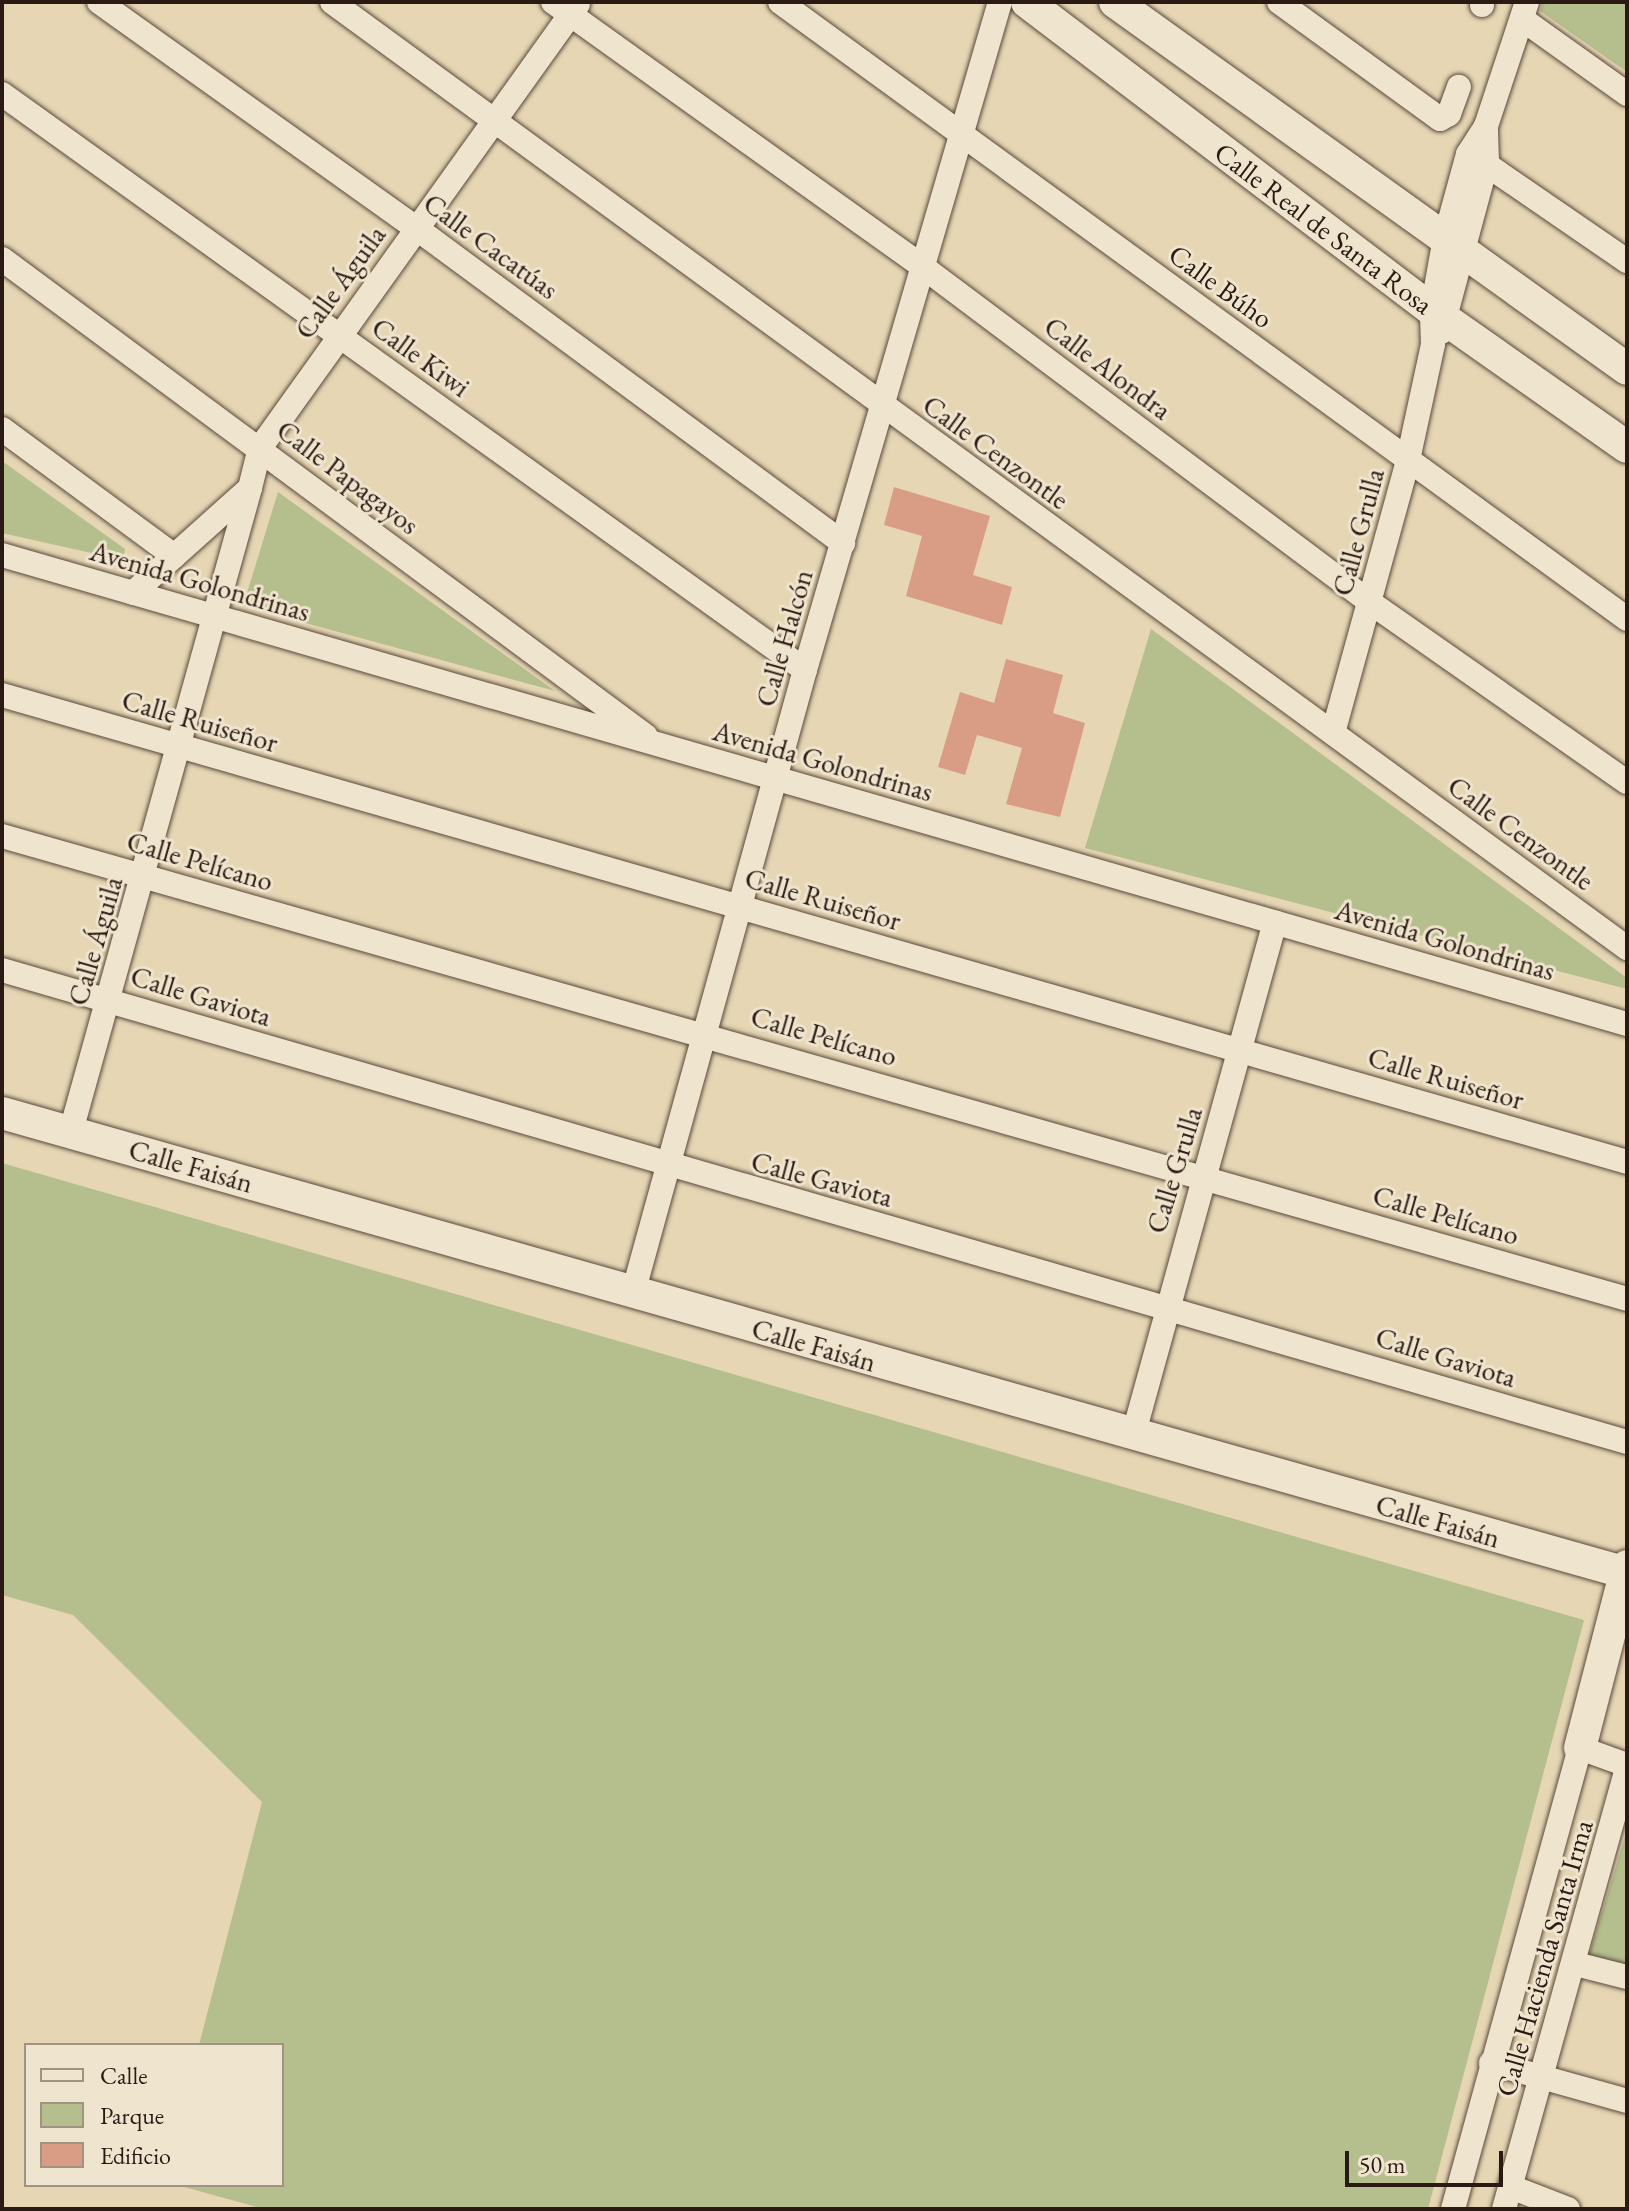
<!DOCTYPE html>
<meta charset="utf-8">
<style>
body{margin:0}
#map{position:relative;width:1629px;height:2211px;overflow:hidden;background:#e6d6b4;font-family:"EB Garamond",serif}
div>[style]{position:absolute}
.green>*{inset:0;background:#b5be8d}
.building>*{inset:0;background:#d99d86}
.roads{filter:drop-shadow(0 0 2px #5a493b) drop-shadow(0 0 2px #5a493b)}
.street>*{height:24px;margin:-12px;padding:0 12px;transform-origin:12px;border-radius:12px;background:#efe4ce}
.secondary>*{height:32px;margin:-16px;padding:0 16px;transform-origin:16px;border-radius:16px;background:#efe4ce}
span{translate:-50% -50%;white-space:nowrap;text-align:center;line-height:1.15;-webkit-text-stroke:6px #efe4ce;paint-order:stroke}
.street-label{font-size:28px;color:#2b1a13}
.frame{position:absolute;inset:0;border:4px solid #2b1a13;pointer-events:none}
.legend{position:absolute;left:24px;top:2043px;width:260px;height:144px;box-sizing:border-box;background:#efe4ce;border:2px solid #a19383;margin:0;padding:10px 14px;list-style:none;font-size:24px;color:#2b1a13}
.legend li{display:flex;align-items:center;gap:16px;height:40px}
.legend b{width:40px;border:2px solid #a19383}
.scale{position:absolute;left:1345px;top:2151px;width:158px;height:36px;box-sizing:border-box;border:4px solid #2b1a13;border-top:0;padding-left:10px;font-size:24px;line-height:28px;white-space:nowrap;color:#2b1a13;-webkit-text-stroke:6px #efe4ce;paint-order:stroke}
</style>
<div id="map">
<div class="green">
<i style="clip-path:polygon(1543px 2px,1627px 2px,1627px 72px,1540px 11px)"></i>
<i style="clip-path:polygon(2px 461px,125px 549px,123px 560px,2px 533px)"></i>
<i style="clip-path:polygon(278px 492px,555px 691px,243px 606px)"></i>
<i style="clip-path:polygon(1151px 629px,1627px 978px,1627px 989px,1085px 848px)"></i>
<i style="clip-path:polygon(2px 1163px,1584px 1620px,1428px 2209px,264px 2209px,177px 2185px,282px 2185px,282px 2045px,199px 2045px,262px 1802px,73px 1615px,2px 1595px)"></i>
<i style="clip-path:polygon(1627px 1830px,1627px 1966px,1589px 1955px)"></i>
</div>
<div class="building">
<i style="clip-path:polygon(894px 487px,990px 516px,973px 575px,1012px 587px,1002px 625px,906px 596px,922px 536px,884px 525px)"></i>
<i style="clip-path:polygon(1006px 659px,1063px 675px,1053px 713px,1085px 723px,1060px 817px,1006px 804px,1022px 748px,977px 735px,965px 775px,938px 767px,960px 692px,994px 703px)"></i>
</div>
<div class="roads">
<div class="street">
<i style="left:99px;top:2px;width:389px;rotate:35.5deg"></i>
<i style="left:416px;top:228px;width:531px;rotate:36.42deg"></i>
<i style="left:332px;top:2px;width:1604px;rotate:36.15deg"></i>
<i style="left:553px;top:2px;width:455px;rotate:35.6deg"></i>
<i style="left:923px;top:267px;width:560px;rotate:36.87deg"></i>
<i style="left:1371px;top:603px;width:312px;rotate:35deg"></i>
<i style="left:780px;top:2px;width:1048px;rotate:36.07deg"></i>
<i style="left:1279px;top:2px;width:199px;rotate:36deg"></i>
<i style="left:1440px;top:119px;width:10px;rotate:-29deg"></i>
<i style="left:1449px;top:114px;width:29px;rotate:-70deg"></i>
<i style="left:1482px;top:5px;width:3px;rotate:-90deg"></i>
<i style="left:1522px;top:19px;width:129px;rotate:35.5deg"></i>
<i style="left:2px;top:94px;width:988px;rotate:35.65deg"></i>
<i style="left:1474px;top:156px;width:186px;rotate:34.5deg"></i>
<i style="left:2px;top:259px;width:801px;rotate:36.53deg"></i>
<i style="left:1441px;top:332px;width:177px;rotate:-74.9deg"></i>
<i style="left:1487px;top:161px;width:35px;rotate:-92deg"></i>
<i style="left:2px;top:429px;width:214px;rotate:36.4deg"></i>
<i style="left:2px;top:555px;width:1691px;rotate:16.1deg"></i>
<i style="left:133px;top:593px;width:157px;rotate:-41.9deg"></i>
<i style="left:250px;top:488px;width:41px;rotate:-76deg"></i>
<i style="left:260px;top:448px;width:546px;rotate:-54.39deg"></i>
<i style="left:2px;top:695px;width:1691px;rotate:16.03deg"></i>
<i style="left:1333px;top:733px;width:283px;rotate:-74.6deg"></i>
<i style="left:1408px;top:460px;width:119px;rotate:-77.8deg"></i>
<i style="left:1433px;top:344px;width:34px;rotate:-92deg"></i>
<i style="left:1432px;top:310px;width:73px;rotate:-79.8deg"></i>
<i style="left:1445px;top:238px;width:87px;rotate:-74.7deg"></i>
<i style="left:1468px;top:154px;width:33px;rotate:-57deg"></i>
<i style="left:1486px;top:126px;width:131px;rotate:-71.7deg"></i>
<i style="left:2px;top:836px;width:1690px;rotate:15.9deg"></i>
<i style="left:2px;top:970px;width:1692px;rotate:16.2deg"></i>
<i style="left:71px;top:1131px;width:667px;rotate:-74.44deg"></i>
<i style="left:633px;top:1293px;width:646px;rotate:-74.57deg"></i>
<i style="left:805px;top:670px;width:696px;rotate:-73.73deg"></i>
<i style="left:1133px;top:1436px;width:533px;rotate:-74.56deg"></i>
<i style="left:1576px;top:1964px;width:53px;rotate:14.3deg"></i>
<i style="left:1491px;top:2063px;width:141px;rotate:15.6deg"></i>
<i style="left:1511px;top:2187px;width:61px;rotate:21.1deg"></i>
<i style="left:1453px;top:2209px;width:478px;rotate:-74.6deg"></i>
<i style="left:1580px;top:1748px;width:50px;rotate:19.9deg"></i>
<i style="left:1504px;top:2209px;width:457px;rotate:-74.4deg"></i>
</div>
<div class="secondary">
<i style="left:1027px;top:2px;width:509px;rotate:37.25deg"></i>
<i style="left:1432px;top:310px;width:238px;rotate:35.1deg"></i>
<i style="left:1115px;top:2px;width:630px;rotate:35.63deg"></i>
<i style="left:2px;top:1113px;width:1689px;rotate:15.81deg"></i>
<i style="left:1580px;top:1748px;width:188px;rotate:-75.5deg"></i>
</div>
</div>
<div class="street-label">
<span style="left:1324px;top:228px;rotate:37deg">Calle Real de Santa Rosa</span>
<span style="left:491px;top:246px;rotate:36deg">Calle Cacatúas</span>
<span style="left:340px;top:282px;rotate:-54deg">Calle Águila</span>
<span style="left:1221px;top:286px;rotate:36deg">Calle Búho</span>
<span style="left:421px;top:357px;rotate:36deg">Calle Kiwi</span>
<span style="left:1108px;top:368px;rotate:37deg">Calle Alondra</span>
<span style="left:996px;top:452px;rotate:36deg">Calle Cenzontle</span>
<span style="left:348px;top:477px;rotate:37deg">Calle Papagayos</span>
<span style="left:1358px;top:532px;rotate:-75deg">Calle Grulla</span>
<span style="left:200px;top:581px;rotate:16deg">Avenida Golondrinas</span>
<span style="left:784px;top:638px;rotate:-74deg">Calle Halcón</span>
<span style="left:200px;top:721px;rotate:16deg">Calle Ruiseñor</span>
<span style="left:823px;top:761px;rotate:16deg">Avenida Golondrinas</span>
<span style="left:1521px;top:833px;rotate:36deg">Calle Cenzontle</span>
<span style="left:200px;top:861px;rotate:16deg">Calle Pelícano</span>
<span style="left:823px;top:899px;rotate:16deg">Calle Ruiseñor</span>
<span style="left:1445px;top:940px;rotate:16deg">Avenida Golondrinas</span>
<span style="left:95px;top:941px;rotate:-74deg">Calle Águila</span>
<span style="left:201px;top:996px;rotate:17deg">Calle Gaviota</span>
<span style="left:824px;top:1036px;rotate:16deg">Calle Pelícano</span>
<span style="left:1446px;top:1078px;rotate:16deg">Calle Ruiseñor</span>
<span style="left:191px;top:1166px;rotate:16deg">Calle Faisán</span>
<span style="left:1174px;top:1170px;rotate:-73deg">Calle Grulla</span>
<span style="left:822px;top:1179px;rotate:15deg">Calle Gaviota</span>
<span style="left:1446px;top:1215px;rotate:16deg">Calle Pelícano</span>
<span style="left:814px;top:1345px;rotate:16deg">Calle Faisán</span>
<span style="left:1446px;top:1357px;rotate:17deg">Calle Gaviota</span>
<span style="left:1438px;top:1521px;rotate:16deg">Calle Faisán</span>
<span style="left:1544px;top:1958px;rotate:-74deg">Calle Hacienda Santa Irma</span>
</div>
<div class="frame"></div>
<ul class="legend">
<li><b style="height:10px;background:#efe4ce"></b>Calle</li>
<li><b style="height:22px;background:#b5be8d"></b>Parque</li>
<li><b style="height:22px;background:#d99d86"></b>Edificio</li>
</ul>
<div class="scale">50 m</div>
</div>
